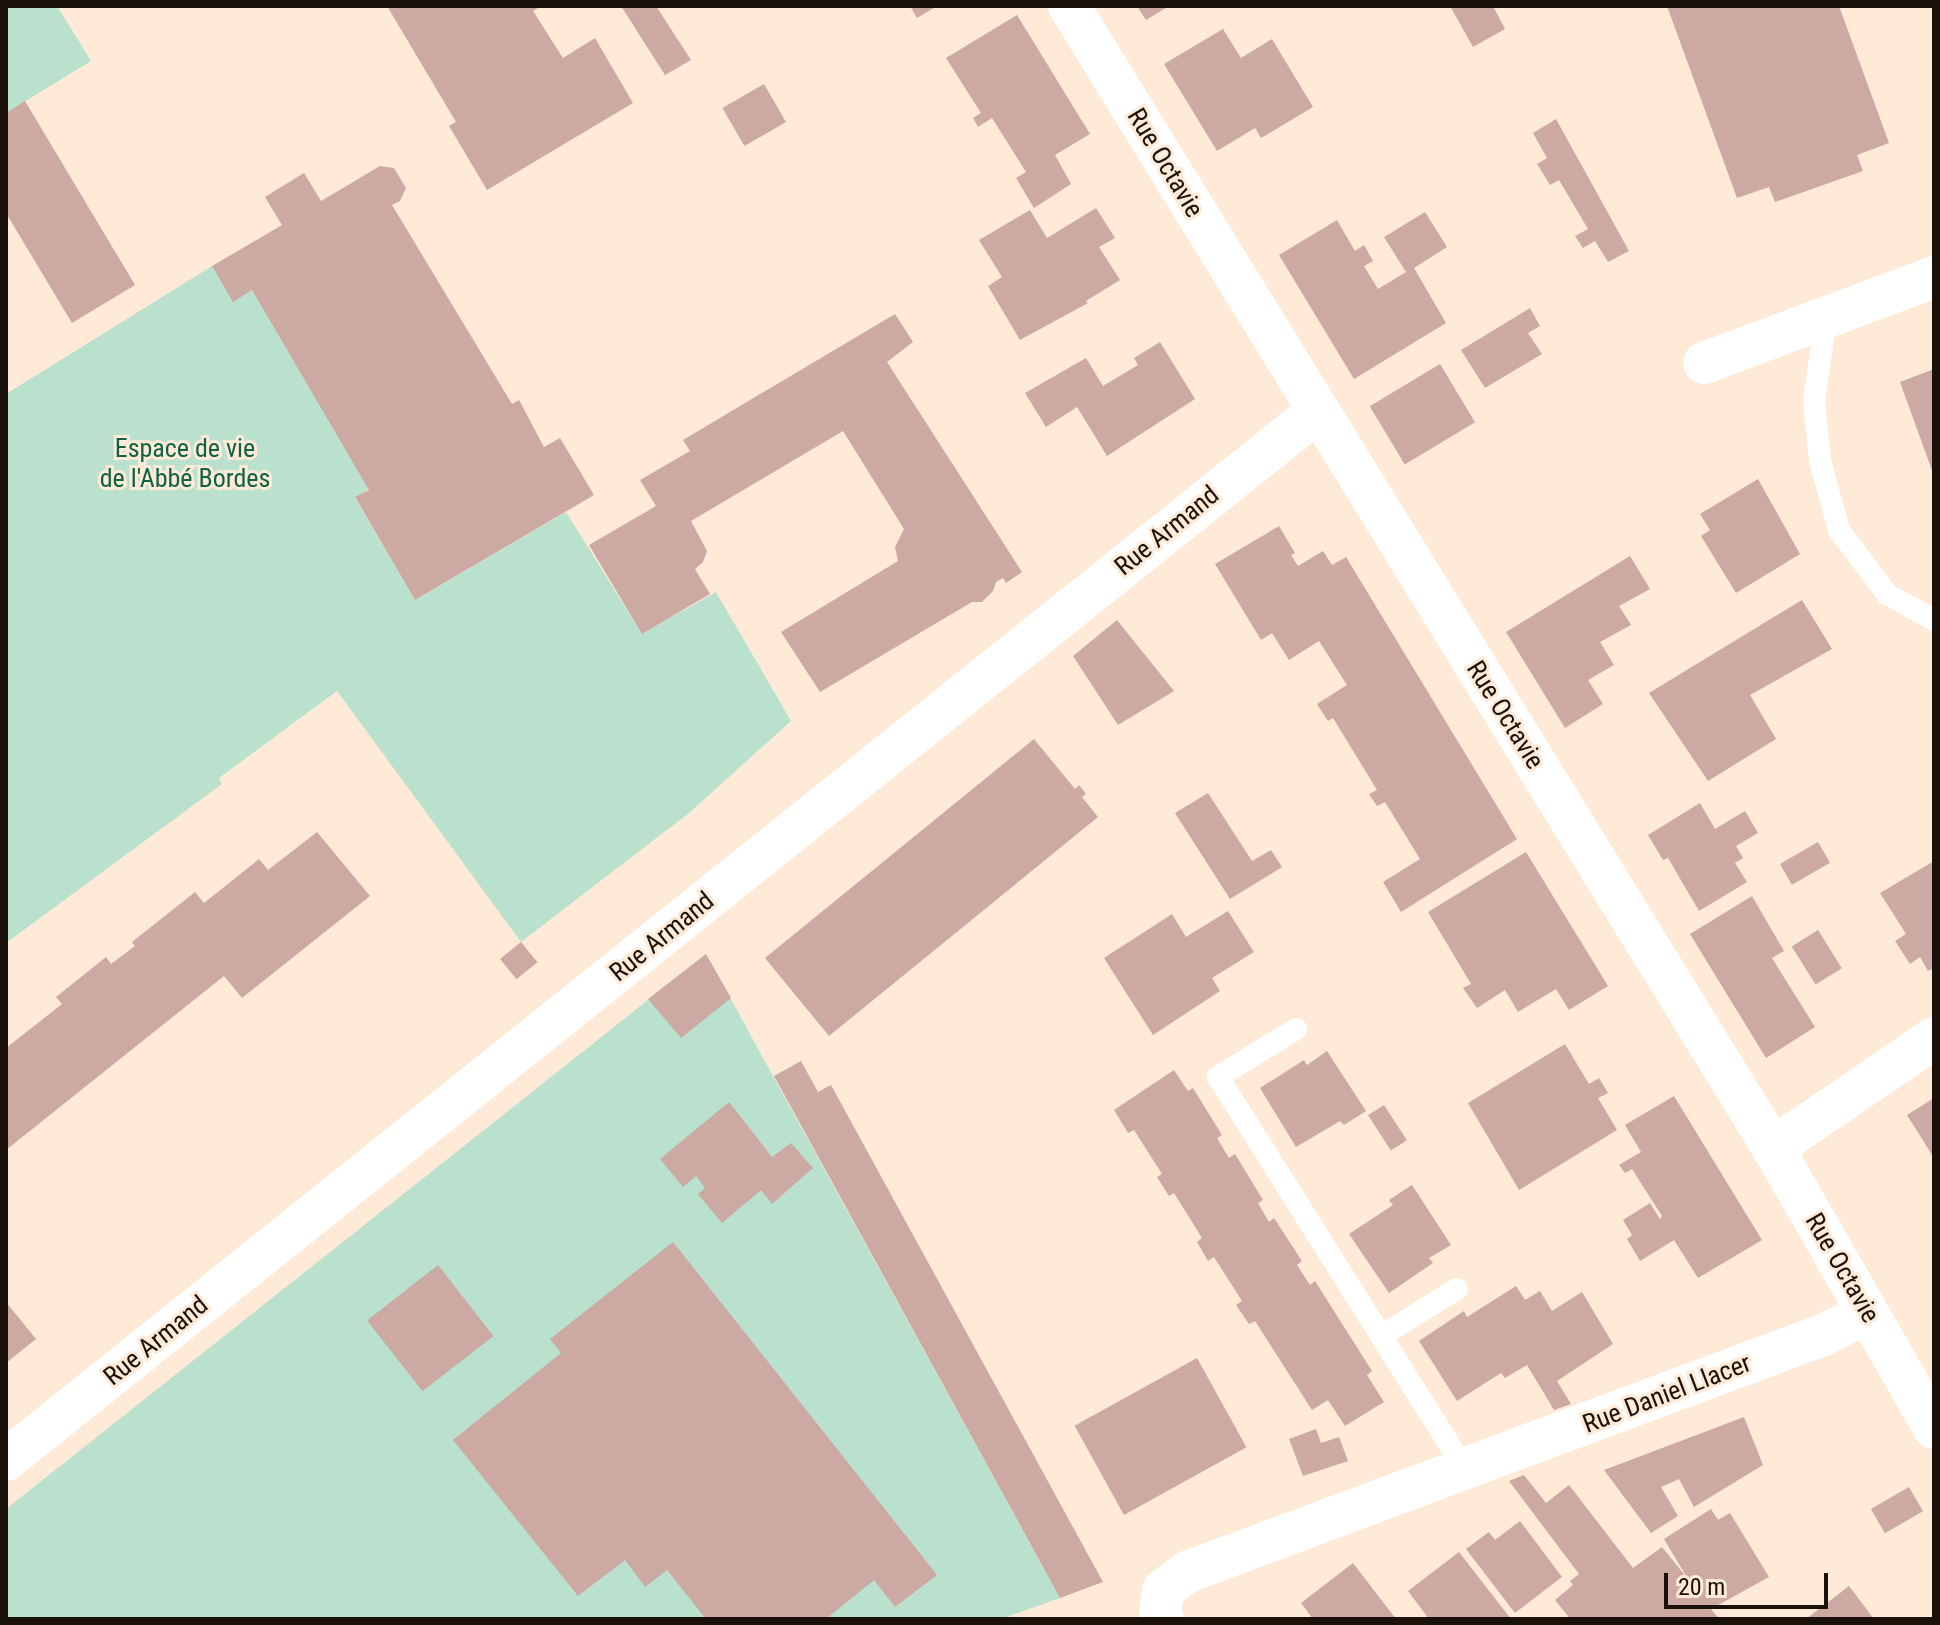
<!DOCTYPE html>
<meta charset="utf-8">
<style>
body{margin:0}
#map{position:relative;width:1940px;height:1625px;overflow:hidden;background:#feead7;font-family:"Roboto Condensed",sans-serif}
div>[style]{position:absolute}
.green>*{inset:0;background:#bae1cd}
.building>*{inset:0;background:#cca9a3;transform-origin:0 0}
.lane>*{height:22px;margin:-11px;padding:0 11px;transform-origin:11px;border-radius:11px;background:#fff}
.street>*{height:42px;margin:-21px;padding:0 21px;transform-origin:21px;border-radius:21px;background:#fff}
span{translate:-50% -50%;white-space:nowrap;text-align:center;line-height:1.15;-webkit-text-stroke:6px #feead7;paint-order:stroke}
.street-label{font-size:26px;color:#1a120a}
.park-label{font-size:26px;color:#0e6344}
.frame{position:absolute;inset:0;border:8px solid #1a120a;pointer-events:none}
.scale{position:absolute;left:1664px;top:1573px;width:164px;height:36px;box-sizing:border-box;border:4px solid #1a120a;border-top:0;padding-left:10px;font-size:24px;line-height:28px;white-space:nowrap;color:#1a120a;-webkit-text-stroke:6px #feead7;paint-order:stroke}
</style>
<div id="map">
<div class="green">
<i style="clip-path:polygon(6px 6px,57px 6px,91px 61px,6px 113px)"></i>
<i style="clip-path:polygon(212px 266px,233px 301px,252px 290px,369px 489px,355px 498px,415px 600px,566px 512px,642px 634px,716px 592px,791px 721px,689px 813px,521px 942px,337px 691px,219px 778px,222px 784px,6px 943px,6px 394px)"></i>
<i style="clip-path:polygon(706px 954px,1060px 1598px,1001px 1619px,6px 1619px,6px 1509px)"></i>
</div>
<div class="building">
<i style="clip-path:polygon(387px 6px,542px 6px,533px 11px,563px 58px,595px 38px,633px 103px,487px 190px,449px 126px,456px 122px)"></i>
<i style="clip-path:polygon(621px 6px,656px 6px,691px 60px,665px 75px)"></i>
<i style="clip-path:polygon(910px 6px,937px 6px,917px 18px)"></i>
<i style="clip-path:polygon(1137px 6px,1169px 6px,1146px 20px)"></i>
<i style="clip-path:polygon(1450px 6px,1493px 6px,1505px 29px,1473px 47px)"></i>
<i style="clip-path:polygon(1667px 6px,1839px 6px,1889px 143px,1857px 155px,1863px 171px,1775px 202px,1769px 187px,1737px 198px)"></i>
<i style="clip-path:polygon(1017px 15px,1090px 134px,1055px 155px,1071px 184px,1034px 208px,1016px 178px,1026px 172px,992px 118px,978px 127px,973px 118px,981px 113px,946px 58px)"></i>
<i style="clip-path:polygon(1223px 29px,1241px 58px,1272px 39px,1313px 107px,1261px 138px,1255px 128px,1217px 151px,1164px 64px)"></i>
<i style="left:764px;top:84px;width:44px;height:48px;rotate:60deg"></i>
<i style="clip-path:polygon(25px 101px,135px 285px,72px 323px,6px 213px,6px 113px)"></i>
<i style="clip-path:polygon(1556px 119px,1629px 251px,1608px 262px,1595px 241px,1583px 248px,1575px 236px,1588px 229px,1559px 180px,1550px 185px,1537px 164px,1547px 158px,1533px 133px)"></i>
<i style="clip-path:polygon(380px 166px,394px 168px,406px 188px,400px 201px,392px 205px,512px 404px,519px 400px,544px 447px,560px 438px,594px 495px,415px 600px,355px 497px,369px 490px,252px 290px,233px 302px,212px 266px,282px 225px,265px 197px,304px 173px,321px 201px)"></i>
<i style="clip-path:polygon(1096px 208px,1115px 238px,1099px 247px,1120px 280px,1086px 301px,1088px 303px,1020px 340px,988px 286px,1002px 277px,979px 240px,1030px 210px,1047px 238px)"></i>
<i style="clip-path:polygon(1425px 212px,1447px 247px,1414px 268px,1446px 323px,1354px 379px,1279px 255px,1337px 220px,1355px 251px,1364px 245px,1373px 261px,1364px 266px,1378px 289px,1406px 272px,1384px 237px)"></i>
<i style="clip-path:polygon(1530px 308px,1540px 326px,1528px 333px,1542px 354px,1485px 388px,1461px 350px)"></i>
<i style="clip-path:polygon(895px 314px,913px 342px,887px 362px,1022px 572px,1006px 583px,1003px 578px,996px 582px,993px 591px,982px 602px,972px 602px,820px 692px,781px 632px,898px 561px,895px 547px,904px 529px,843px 431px,691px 521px,707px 551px,703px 562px,695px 569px,710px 594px,642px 634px,589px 545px,656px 506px,640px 480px,690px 451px,683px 440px)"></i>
<i style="clip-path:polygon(1160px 342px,1195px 399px,1107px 456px,1077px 407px,1046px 427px,1025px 393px,1086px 358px,1103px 386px,1138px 365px,1134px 358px)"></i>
<i style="left:1440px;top:364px;width:68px;height:82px;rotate:59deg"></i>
<i style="clip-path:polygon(1934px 369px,1934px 476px,1900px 382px)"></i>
<i style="clip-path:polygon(1758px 479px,1800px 554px,1736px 593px,1701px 536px,1710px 530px,1700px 514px)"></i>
<i style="clip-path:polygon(1279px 526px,1295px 553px,1291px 555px,1298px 566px,1323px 551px,1332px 565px,1346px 557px,1517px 839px,1401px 912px,1383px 882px,1420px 859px,1385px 802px,1377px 806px,1369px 794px,1377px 790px,1333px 718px,1328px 721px,1317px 704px,1347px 685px,1319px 641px,1289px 660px,1272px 633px,1261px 640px,1215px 564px)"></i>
<i style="clip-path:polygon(1630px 556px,1650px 589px,1619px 606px,1631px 625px,1600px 642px,1614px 665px,1588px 680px,1603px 704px,1565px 728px,1506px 632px)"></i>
<i style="clip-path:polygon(1802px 600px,1832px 649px,1750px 695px,1776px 739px,1708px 781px,1649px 693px)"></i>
<i style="clip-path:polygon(1117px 620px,1174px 691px,1118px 725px,1073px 656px)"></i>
<i style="clip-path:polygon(1034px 739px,1075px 789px,1079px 785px,1086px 794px,1082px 797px,1098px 817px,829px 1036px,765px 958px)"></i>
<i style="clip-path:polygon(1208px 793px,1252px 861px,1271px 850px,1282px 867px,1230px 899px,1175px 813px)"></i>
<i style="clip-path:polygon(1700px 803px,1715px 829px,1745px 811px,1758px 833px,1736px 846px,1743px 858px,1735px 863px,1747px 882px,1699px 911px,1668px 858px,1663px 860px,1648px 835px)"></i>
<i style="clip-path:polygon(317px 832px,370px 896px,242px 998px,224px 976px,6px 1150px,6px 1048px,62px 1004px,56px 997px,106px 957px,111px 964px,135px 946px,132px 942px,195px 892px,204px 903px,259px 859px,268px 870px)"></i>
<i style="left:1818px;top:842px;width:24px;height:44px;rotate:60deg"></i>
<i style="clip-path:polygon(1526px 852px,1608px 986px,1569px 1010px,1556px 989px,1518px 1012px,1505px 990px,1477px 1008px,1463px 988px,1471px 984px,1428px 912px)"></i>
<i style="clip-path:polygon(1934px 861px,1934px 968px,1928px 971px,1920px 957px,1910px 964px,1895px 941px,1906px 934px,1880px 893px)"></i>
<i style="clip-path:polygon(1752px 896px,1784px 951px,1772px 958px,1815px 1027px,1766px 1058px,1690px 934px)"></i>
<i style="clip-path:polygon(1228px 911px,1254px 952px,1212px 978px,1220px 991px,1153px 1035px,1104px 958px,1172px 914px,1186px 937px)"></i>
<i style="left:1818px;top:930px;width:45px;height:31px;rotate:58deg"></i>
<i style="left:521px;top:942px;width:26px;height:27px;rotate:51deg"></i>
<i style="clip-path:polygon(706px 954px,731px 998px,681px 1038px,648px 999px)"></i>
<i style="clip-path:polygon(1565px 1044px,1589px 1084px,1599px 1078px,1608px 1093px,1598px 1098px,1617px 1130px,1519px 1190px,1468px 1103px)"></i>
<i style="clip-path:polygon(1327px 1051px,1366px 1111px,1344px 1125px,1340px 1121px,1296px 1147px,1260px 1088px,1304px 1060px,1307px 1065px)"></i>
<i style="clip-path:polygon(801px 1061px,818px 1092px,831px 1085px,1103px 1582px,1060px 1598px,774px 1076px)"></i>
<i style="clip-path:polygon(1174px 1070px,1188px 1091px,1193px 1088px,1222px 1135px,1217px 1138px,1229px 1158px,1235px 1154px,1263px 1200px,1258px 1203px,1269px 1222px,1274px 1218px,1302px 1261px,1297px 1265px,1310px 1285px,1315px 1281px,1372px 1371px,1367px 1375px,1384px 1402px,1345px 1426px,1328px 1400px,1312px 1410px,1255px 1321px,1249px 1324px,1236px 1305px,1242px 1301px,1214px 1257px,1208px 1261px,1197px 1242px,1202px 1238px,1174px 1193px,1169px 1196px,1157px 1177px,1162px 1174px,1134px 1130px,1128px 1133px,1114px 1110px)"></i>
<i style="clip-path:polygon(1674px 1096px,1762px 1240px,1698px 1278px,1674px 1240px,1640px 1261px,1627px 1239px,1632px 1235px,1623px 1220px,1650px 1203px,1660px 1219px,1662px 1216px,1632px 1169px,1625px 1173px,1619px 1165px,1641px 1152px,1625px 1125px)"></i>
<i style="clip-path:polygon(1934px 1098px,1934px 1158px,1907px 1115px)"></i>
<i style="clip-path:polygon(729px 1102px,772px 1157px,791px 1143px,813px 1168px,772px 1204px,761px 1190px,722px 1223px,698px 1194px,705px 1188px,696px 1176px,683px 1187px,660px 1159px)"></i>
<i style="left:1384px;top:1105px;width:42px;height:19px;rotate:57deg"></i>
<i style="clip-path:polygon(1412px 1185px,1451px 1245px,1429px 1258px,1433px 1263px,1389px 1293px,1349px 1234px,1393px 1205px,1389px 1200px)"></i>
<i style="clip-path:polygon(673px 1242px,937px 1575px,895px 1607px,874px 1580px,826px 1619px,706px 1619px,667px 1570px,645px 1587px,625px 1560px,578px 1596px,453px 1440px,561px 1353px,550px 1339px)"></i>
<i style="left:438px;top:1265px;width:90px;height:90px;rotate:52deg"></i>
<i style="clip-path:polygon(1516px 1286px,1525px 1300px,1540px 1291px,1552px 1311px,1582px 1292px,1613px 1344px,1557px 1381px,1571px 1404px,1554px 1410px,1527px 1365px,1505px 1378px,1501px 1373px,1457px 1401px,1419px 1341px,1464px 1311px,1467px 1317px)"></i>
<i style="clip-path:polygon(6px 1302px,36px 1339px,6px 1363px)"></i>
<i style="left:1197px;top:1358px;width:102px;height:140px;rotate:61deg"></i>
<i style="clip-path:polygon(1744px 1417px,1763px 1465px,1694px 1507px,1679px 1479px,1661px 1487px,1678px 1516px,1651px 1533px,1604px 1470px)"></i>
<i style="clip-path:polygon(1316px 1429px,1321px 1443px,1339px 1437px,1348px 1461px,1303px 1476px,1289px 1439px)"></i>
<i style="clip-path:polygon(1524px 1475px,1546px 1503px,1569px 1485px,1633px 1568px,1662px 1547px,1688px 1579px,1664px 1539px,1711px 1509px,1718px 1520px,1730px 1513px,1769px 1577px,1711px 1609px,1719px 1619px,1565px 1619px,1568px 1616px,1555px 1600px,1573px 1585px,1570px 1581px,1579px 1574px,1509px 1481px)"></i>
<i style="left:1909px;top:1487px;width:28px;height:44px;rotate:60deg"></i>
<i style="clip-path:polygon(1520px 1521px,1562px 1577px,1515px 1613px,1466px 1549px,1489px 1532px,1495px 1540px)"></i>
<i style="clip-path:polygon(1459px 1552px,1511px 1619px,1429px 1619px,1408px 1591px)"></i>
<i style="clip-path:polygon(1353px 1563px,1396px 1619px,1313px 1619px,1301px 1603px)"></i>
<i style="clip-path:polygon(1849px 1586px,1874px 1619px,1806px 1619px)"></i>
</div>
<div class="lane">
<i style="left:1826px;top:317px;width:85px;rotate:98.1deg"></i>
<i style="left:1814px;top:401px;width:60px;rotate:84.3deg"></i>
<i style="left:1820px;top:461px;width:72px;rotate:74.6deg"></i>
<i style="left:1839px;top:530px;width:80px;rotate:53.1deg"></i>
<i style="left:1887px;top:594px;width:54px;rotate:29deg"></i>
<i style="left:1296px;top:1029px;width:92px;rotate:148.4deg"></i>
<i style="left:1218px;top:1077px;width:463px;rotate:57.8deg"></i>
<i style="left:1381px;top:1336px;width:89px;rotate:-31.7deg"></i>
</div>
<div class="street">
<i style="left:1069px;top:6px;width:1342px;rotate:58.35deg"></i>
<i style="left:1773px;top:1148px;width:323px;rotate:60.1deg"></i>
<i style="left:1704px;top:363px;width:246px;rotate:-20.5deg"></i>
<i style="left:1773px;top:1148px;width:195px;rotate:-34.3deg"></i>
<i style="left:6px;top:1460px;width:1678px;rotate:-38.64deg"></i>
<i style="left:1163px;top:1619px;width:5px;rotate:-127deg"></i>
<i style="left:1160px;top:1615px;width:25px;rotate:-83deg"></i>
<i style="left:1163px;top:1590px;width:30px;rotate:-37deg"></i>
<i style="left:1187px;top:1572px;width:679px;rotate:-20.44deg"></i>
<i style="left:1823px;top:1335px;width:49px;rotate:-26.6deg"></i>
</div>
<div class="street-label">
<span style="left:1165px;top:163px;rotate:59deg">Rue Octavie</span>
<span style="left:1167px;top:531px;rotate:-39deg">Rue Armand</span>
<span style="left:1505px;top:715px;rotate:58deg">Rue Octavie</span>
<span style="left:662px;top:937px;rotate:-39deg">Rue Armand</span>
<span style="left:1842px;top:1268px;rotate:60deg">Rue Octavie</span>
<span style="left:156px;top:1341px;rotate:-39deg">Rue Armand</span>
<span style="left:1667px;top:1394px;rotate:-21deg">Rue Daniel Llacer</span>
</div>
<div class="park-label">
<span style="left:185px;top:464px">Espace de vie<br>de l'Abbé Bordes</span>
</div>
<div class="frame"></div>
<div class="scale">20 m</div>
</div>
